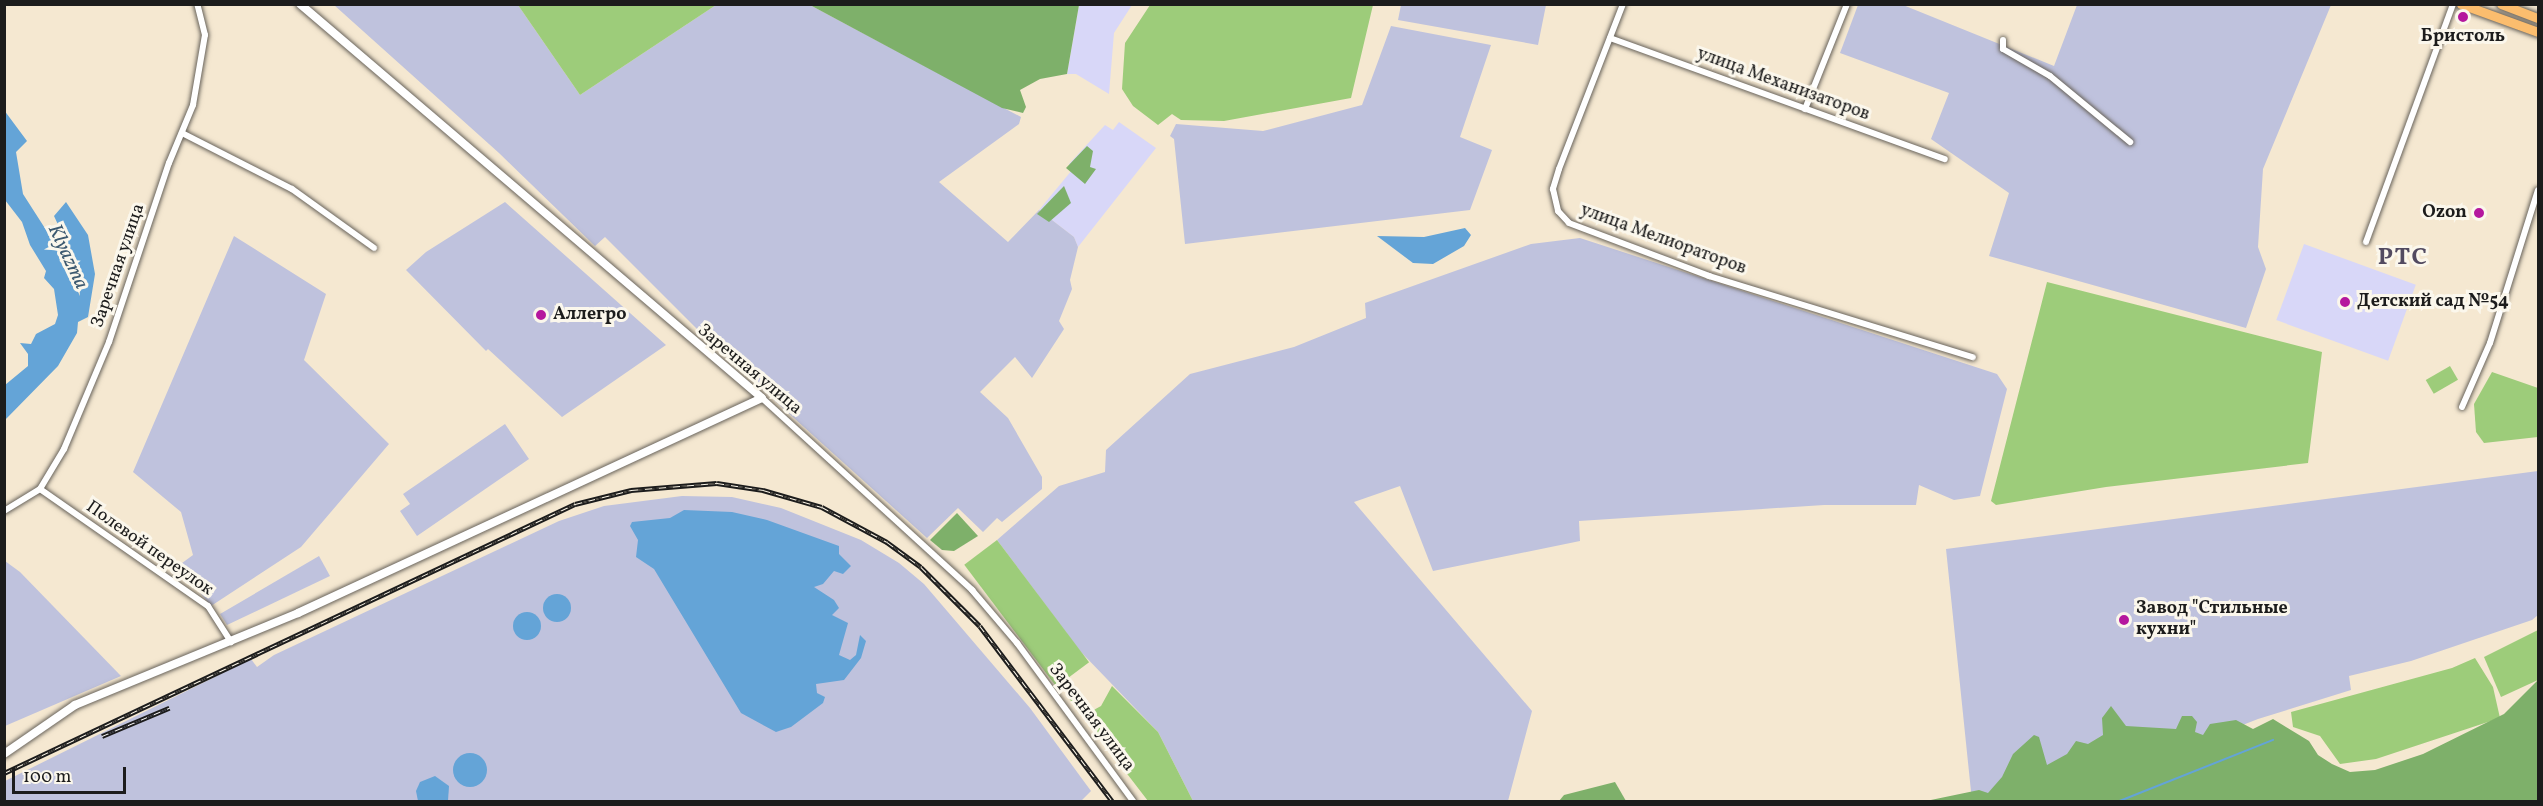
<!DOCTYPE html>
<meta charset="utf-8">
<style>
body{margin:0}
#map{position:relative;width:2543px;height:806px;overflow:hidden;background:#f5e8d1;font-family:Vollkorn,serif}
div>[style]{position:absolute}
.built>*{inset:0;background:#d8d7f8;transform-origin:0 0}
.industrial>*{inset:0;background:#bfc2dd}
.green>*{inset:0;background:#9dcc7a;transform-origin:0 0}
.forest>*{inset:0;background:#7eb06a}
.water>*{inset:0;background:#64a4d7}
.round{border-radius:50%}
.stream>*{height:2px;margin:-1px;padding:0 1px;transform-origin:1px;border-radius:1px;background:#64a4d7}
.roads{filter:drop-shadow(0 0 2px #68635b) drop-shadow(0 0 2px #68635b)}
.minor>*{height:6px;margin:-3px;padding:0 3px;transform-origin:3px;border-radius:3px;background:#fff}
.tertiary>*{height:8px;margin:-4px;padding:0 4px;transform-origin:4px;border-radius:4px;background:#fff}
.primary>*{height:9px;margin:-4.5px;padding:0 4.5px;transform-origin:4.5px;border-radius:4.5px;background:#fbbd6e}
.rail>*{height:4.5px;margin-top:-2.25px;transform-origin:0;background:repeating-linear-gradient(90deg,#fbf7ec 0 7px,#1c1c1c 0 14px);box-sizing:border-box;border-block:2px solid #1c1c1c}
.dots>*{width:16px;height:16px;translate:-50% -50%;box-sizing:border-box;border:3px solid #fbf7ec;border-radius:50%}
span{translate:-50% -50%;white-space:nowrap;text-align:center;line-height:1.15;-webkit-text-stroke:6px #fbf7ec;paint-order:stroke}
.poi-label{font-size:18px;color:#1c1c1c;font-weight:700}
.right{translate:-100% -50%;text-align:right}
.left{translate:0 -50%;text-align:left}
.street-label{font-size:18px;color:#1c1c1c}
.water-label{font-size:20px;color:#3c5970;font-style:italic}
.district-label{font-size:24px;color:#524a60;font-weight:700;letter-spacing:1.5px}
.frame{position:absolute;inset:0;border:6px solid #1c1c1c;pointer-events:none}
.scale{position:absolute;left:12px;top:767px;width:114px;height:27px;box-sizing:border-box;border:3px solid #1c1c1c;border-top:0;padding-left:8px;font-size:18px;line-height:21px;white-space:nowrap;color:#1c1c1c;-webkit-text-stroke:4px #fbf7ec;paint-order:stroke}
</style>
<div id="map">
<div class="built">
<i style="clip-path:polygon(1079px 5px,1132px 5px,1114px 33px,1109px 94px,1076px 74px,1067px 74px)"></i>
<i style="clip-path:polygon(1119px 122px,1156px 148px,1078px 247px,1074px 237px,1039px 210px,1072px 170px,1069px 164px,1105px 125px,1113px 130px)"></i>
<i style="left:2304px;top:244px;width:119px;height:81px;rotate:20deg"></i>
</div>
<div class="industrial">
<i style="clip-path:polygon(334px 5px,518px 5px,580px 95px,716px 5px,810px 5px,1021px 117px,1019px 124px,939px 182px,1008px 242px,1039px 210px,1074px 237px,1078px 247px,1070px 280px,1072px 289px,1059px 321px,1064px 329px,1032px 378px,1015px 357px,980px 392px,1008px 418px,1042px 477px,1042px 489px,1002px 522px,997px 518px,983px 532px,958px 508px,927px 538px,713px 345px,605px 237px,595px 246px,499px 153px)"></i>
<i style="clip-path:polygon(1401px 5px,1401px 4px,1546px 5px,1538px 45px,1398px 20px)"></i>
<i style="clip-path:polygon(1858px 5px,1903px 5px,2054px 66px,2077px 5px,2331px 5px,2263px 169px,2258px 247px,2266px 269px,2246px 328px,1989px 256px,2009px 193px,1931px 139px,1949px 93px,1840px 53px)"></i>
<i style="clip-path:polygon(1391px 26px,1491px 45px,1460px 137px,1492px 150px,1470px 210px,1185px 244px,1174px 139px,1170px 136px,1176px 124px,1263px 131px,1362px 105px)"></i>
<i style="clip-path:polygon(505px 202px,666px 345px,562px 417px,488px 349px,486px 351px,406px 270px,426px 252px)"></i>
<i style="clip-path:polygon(234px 236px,326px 294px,304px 360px,389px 444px,301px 547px,211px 606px,178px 566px,193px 555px,181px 512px,133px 472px)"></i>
<i style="clip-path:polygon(1580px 238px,1997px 374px,2007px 389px,1980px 496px,1954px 500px,1919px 485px,1916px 505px,1824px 505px,1579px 521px,1580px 541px,1433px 571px,1400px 486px,1354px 502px,1532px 711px,1508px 801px,1193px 801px,1158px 732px,1080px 651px,997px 540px,1059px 486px,1105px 472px,1106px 450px,1190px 374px,1294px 347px,1366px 318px,1365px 303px,1531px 244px)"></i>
<i style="clip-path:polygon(505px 424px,529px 459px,417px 536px,400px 511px,410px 504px,403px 494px)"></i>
<i style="clip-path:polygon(2538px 471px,2538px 615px,2532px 620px,2411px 661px,2349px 676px,2351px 690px,2258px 719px,2048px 801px,1972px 801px,1946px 549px)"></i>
<i style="clip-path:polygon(682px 496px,732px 497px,781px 508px,861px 540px,899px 563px,924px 584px,1030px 708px,1091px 791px,1080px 802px,5px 802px,5px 781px,251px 659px,257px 667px,274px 655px,559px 521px,604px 506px)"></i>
<i style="clip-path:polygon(319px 556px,330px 576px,227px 625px,220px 614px)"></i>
<i style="clip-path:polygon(5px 561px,20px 572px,121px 676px,5px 726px)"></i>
</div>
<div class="green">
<i style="clip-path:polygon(518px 5px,716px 5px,580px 95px)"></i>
<i style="clip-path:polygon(1150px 5px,1150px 4px,1373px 5px,1351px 98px,1224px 121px,1181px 120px,1172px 114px,1158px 125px,1133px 106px,1122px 89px,1125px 43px)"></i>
<i style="clip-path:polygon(2047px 282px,2322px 352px,2308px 463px,2106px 487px,1996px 505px,1991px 501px)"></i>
<i style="left:2450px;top:366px;width:16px;height:28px;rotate:60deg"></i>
<i style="clip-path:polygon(2492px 372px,2538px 388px,2538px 437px,2484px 443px,2476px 432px,2474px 404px)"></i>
<i style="left:997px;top:540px;width:153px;height:41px;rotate:53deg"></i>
<i style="clip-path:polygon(2538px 630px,2538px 680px,2501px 697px,2484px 657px)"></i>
<i style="clip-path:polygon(2475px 658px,2493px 687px,2500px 718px,2376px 759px,2340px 764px,2320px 736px,2293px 727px,2291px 712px,2452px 668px)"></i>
<i style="clip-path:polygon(1112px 686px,1158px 732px,1193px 801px,1148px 801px,1068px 697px,1090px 712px,1101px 706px)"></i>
</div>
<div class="forest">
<i style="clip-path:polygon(810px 5px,1079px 5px,1067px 74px,1040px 79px,1020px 90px,1026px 107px,1023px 113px,1002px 108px)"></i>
<i style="clip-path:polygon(1087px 146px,1093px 151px,1090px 167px,1096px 169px,1085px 184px,1066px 168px)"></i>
<i style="clip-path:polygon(1064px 186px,1071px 203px,1049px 222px,1037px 214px)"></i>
<i style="clip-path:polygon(957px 513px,978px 536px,954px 551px,942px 550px,930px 540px)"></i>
<i style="clip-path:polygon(2538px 680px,2538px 801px,1926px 801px,1979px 790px,1988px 793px,2002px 777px,2013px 754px,2034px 735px,2039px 737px,2047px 765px,2067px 754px,2076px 741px,2088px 744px,2103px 735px,2102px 718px,2111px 706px,2126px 726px,2176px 729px,2182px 716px,2192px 716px,2197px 722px,2195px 732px,2203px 735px,2210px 724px,2236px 720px,2253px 729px,2273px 719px,2309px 741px,2318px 755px,2332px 764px,2350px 772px,2375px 770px,2423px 754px,2504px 714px)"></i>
<i style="clip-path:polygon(1615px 782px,1626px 801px,1559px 801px,1564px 795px)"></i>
</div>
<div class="water">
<i style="clip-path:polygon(4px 110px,27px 141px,16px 152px,23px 194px,57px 247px,80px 296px,78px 268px,54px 216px,66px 202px,88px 235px,95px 274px,88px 317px,78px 322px,77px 333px,58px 366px,5px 420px,5px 385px,28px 366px,28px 354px,20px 343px,31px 344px,36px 334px,55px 324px,58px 315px,54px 289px,44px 278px,46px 271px,30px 245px,22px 222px,5px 200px)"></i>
<i style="clip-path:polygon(1465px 228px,1471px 235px,1464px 246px,1433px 264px,1413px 263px,1377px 236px,1424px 237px)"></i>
<i style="clip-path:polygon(684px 510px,732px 512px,767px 520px,839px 546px,839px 554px,851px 566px,843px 574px,834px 571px,823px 584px,814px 587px,834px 600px,839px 608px,832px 615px,848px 623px,839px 655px,850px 660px,856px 655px,860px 635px,866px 641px,861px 658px,844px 680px,816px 684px,817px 693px,825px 697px,823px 703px,791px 727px,776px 732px,741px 713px,654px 569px,636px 557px,638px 540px,630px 526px,632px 522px,670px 518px)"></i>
<i class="round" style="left:543px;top:594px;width:28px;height:28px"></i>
<i class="round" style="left:513px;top:612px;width:28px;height:28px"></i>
<i class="round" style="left:453px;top:753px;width:34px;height:34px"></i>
<i style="clip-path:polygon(435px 776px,449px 786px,448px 801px,418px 801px,416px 791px,420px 782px)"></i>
</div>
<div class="stream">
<i style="left:2117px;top:802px;width:168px;rotate:-21.7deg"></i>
</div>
<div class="roads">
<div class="minor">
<i style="left:1623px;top:4px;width:177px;rotate:111.2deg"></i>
<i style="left:1559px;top:169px;width:21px;rotate:107deg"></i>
<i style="left:1553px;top:189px;width:23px;rotate:77deg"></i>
<i style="left:1558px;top:211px;width:16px;rotate:47deg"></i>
<i style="left:1569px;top:223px;width:150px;rotate:20.7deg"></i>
<i style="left:1709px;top:276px;width:276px;rotate:17.1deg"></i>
<i style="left:1610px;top:38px;width:356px;rotate:19.9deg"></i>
<i style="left:2003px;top:40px;width:9px;rotate:90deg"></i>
<i style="left:2003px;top:49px;width:54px;rotate:29.9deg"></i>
<i style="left:2050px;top:76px;width:104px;rotate:39.5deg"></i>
<i style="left:1805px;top:109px;width:113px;rotate:-68.2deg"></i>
<i style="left:182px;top:133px;width:123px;rotate:27deg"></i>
<i style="left:292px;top:189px;width:101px;rotate:35.7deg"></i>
<i style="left:2366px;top:242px;width:253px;rotate:-69.9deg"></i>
<i style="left:762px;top:398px;width:285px;rotate:42.4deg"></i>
<i style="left:972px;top:590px;width:70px;rotate:49.7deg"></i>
<i style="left:1017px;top:643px;width:197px;rotate:53.7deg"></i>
<i style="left:2462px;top:407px;width:70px;rotate:-66.4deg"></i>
<i style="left:2490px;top:343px;width:160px;rotate:-72.6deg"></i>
<i style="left:40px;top:489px;width:205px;rotate:34.9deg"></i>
<i style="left:208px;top:606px;width:43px;rotate:57.4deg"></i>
<i style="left:4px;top:511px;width:42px;rotate:-31.4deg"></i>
<i style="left:40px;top:489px;width:47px;rotate:-59deg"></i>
<i style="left:64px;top:449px;width:116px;rotate:-67.2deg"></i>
<i style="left:109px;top:342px;width:189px;rotate:-71.5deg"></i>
<i style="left:169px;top:163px;width:63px;rotate:-67.5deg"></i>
<i style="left:193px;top:105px;width:71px;rotate:-80.3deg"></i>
<i style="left:205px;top:35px;width:32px;rotate:-104deg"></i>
</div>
<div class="tertiary">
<i style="left:4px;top:754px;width:86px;rotate:-34.6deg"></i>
<i style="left:75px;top:705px;width:241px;rotate:-22.4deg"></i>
<i style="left:298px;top:613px;width:511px;rotate:-24.86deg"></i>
<i style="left:762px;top:398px;width:607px;rotate:-139.54deg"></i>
</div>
<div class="primary">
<i style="left:2461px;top:4px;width:82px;rotate:20deg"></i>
<i style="left:2501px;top:4px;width:40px;rotate:21deg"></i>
</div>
</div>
<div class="rail">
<i style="left:102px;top:736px;width:73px;rotate:-22.7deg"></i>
<i style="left:4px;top:773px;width:631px;rotate:-25.23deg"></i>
<i style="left:575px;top:504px;width:58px;rotate:-14deg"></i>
<i style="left:631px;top:490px;width:86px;rotate:-4.7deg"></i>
<i style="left:717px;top:483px;width:47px;rotate:8.7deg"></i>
<i style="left:763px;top:490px;width:61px;rotate:16.1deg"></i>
<i style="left:822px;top:507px;width:74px;rotate:28.3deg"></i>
<i style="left:887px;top:542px;width:42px;rotate:36.3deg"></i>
<i style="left:921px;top:567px;width:83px;rotate:45deg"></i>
<i style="left:980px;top:626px;width:221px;rotate:52.9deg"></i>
</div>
<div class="dots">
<i style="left:2463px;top:17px;background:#b5179e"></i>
<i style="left:2479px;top:213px;background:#b5179e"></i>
<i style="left:2345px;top:302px;background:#b5179e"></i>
<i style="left:541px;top:315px;background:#b5179e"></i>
<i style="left:2124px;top:620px;background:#b5179e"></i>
</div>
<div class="poi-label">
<span style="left:2463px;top:37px">Бристоль</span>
<span class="right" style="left:2467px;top:213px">Ozon</span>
<span class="left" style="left:2357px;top:302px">Детский сад №54</span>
<span class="left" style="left:553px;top:315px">Аллегро</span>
<span class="left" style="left:2136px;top:620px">Завод "Стильные<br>кухни"</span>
</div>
<div class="street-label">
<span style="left:1783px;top:85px;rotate:20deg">улица Механизаторов</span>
<span style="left:1663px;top:240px;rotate:20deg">улица Мелиораторов</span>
<span style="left:119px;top:266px;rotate:-71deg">Заречная улица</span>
<span style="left:749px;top:370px;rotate:40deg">Заречная улица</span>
<span style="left:149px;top:549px;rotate:35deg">Полевой переулок</span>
<span style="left:1091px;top:718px;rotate:53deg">Заречная улица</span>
</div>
<div class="water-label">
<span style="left:67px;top:257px;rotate:65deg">Klyazma</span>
</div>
<div class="district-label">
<span style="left:2403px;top:259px">РТС</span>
</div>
<div class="frame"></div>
<div class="scale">100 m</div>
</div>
